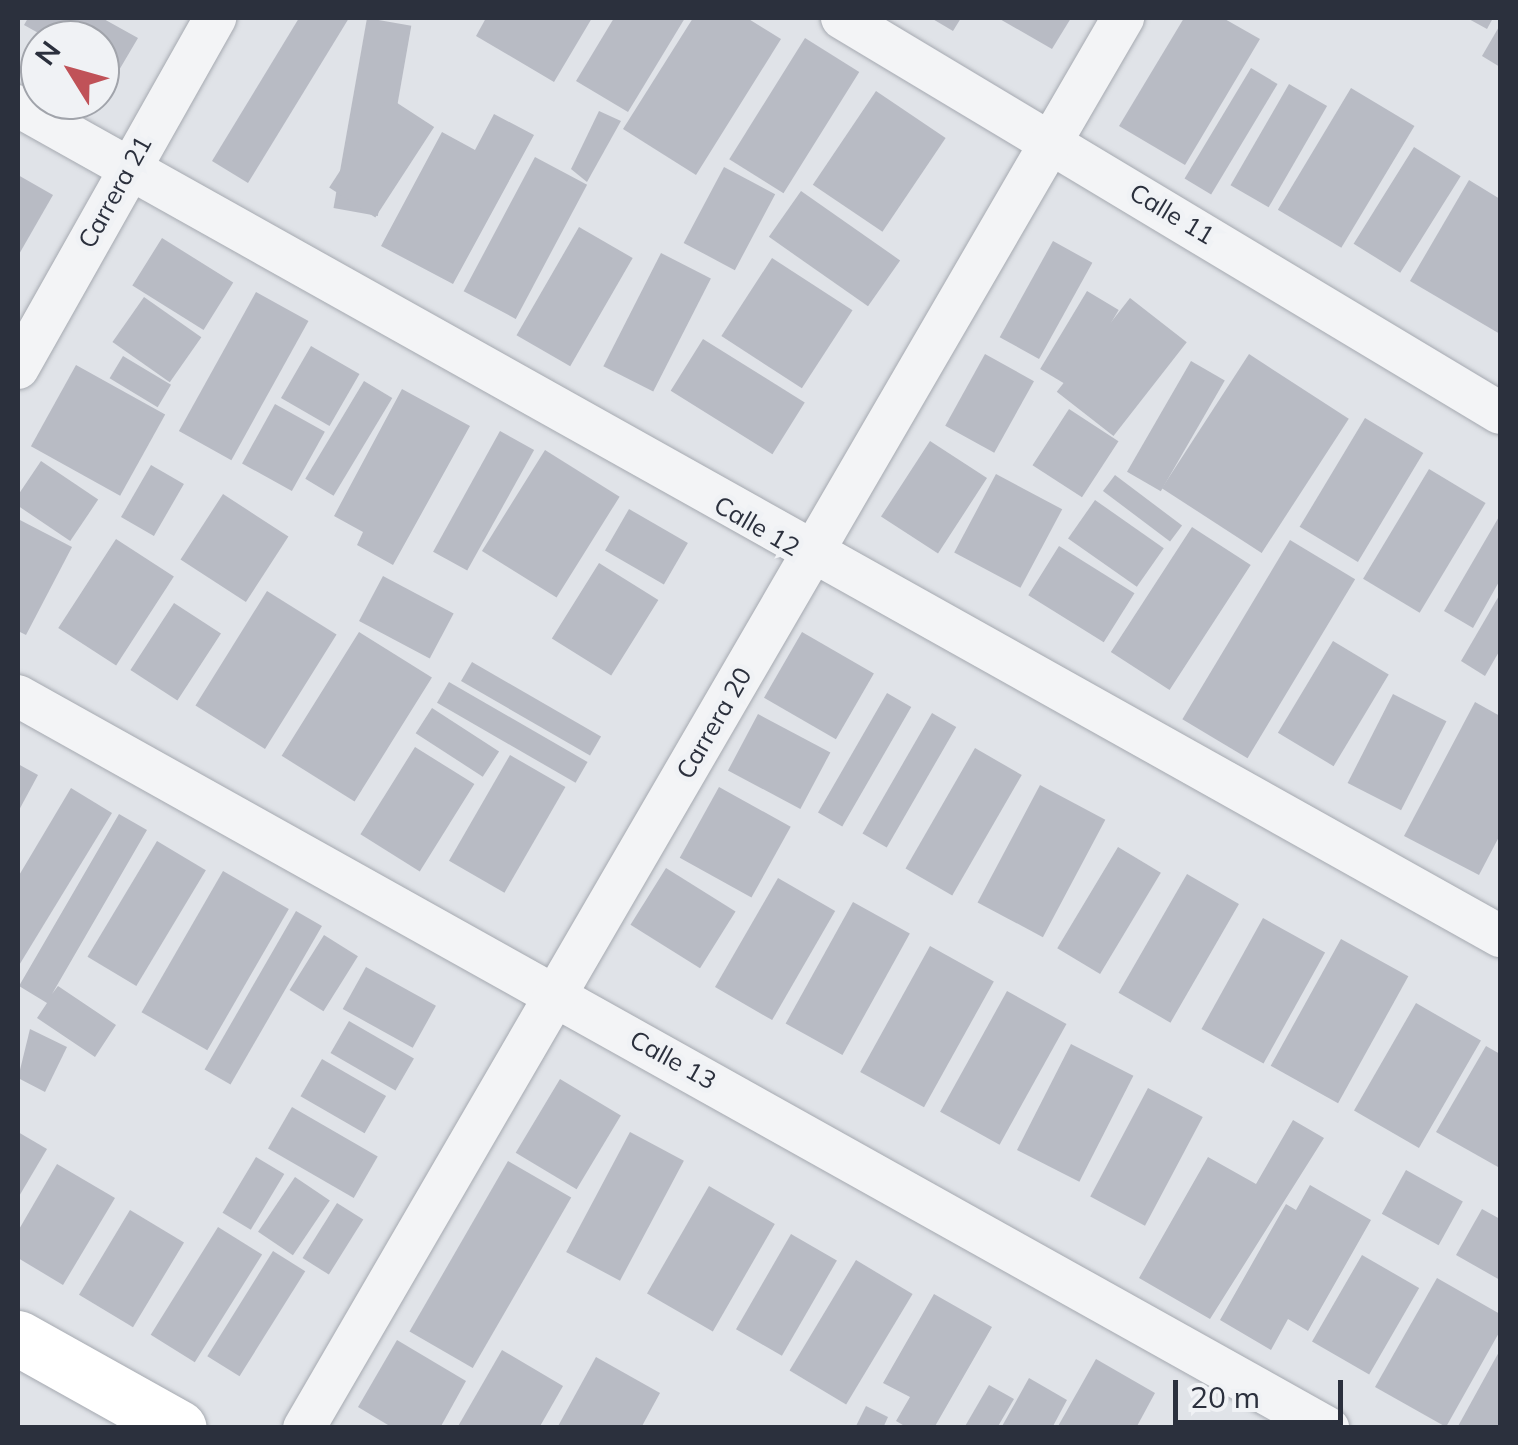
<!DOCTYPE html>
<style>
body{margin:0}
#map{position:relative;width:1518px;height:1445px;overflow:hidden;background:#e0e3e8;font-family:Mulish,sans-serif}
div>[style]{position:absolute}
.building>*{inset:0;background:#b8bbc4;transform-origin:0 0}
.roads{filter:drop-shadow(0 0 2px #a6aab1) drop-shadow(0 0 2px #a6aab1)}
.street>*{height:42px;margin:-21px;padding:0 21px;transform-origin:21px;border-radius:21px;background:#f3f4f6}
.secondary>*{height:55px;margin:-27.5px;padding:0 27.5px;transform-origin:27.5px;border-radius:27.5px;background:#fff}
span{translate:-50% -50%;white-space:nowrap;text-align:center;line-height:1.15;-webkit-text-stroke:10px #f0f2f5;paint-order:stroke}
.street-label{font-size:25px;color:#2b303d}
.frame{position:absolute;inset:0;border:20px solid #2b303d;pointer-events:none}
.north{position:absolute;left:20px;top:20px;width:100px;height:100px;box-sizing:border-box;background:#f0f2f5;border:2px solid #a1a4ab;border-radius:50%;rotate:307deg;font-size:28px;font-weight:700;line-height:40px;text-align:center;color:#2b303d}
.north::after{content:'';display:block;margin:auto;width:35px;height:45px;background:#c05258;clip-path:polygon(50% 0,100% 100%,50% 72%,0 100%)}
.scale{position:absolute;left:1173px;top:1380px;width:170px;height:45px;box-sizing:border-box;border:5px solid #2b303d;border-top:0;padding-left:12px;font-size:30px;line-height:35px;white-space:nowrap;color:#2b303d;-webkit-text-stroke:8px #f0f2f5;paint-order:stroke}
</style>
<div id="map">
<div class="building">
<i style="clip-path:polygon(28px 18px,102px 18px,138px 38px,115px 77px,100px 68px,100px 40px,51px 40px,24px 25px)"></i>
<i style="clip-path:polygon(299px 18px,349px 18px,248px 183px,212px 161px)"></i>
<i style="left:367px;top:18px;width:45px;height:193px;rotate:10deg"></i>
<i style="clip-path:polygon(486px 18px,592px 18px,554px 82px,476px 36px)"></i>
<i style="clip-path:polygon(614px 18px,685px 18px,628px 112px,576px 81px)"></i>
<i style="clip-path:polygon(693px 18px,747px 18px,781px 39px,696px 175px,623px 129px)"></i>
<i style="clip-path:polygon(931px 18px,961px 18px,953px 31px)"></i>
<i style="clip-path:polygon(998px 18px,1071px 18px,1052px 49px)"></i>
<i style="clip-path:polygon(1184px 18px,1223px 18px,1260px 39px,1185px 165px,1119px 126px)"></i>
<i style="clip-path:polygon(1467px 18px,1493px 18px,1487px 29px)"></i>
<i style="clip-path:polygon(1500px 25px,1500px 67px,1482px 56px)"></i>
<i style="left:805px;top:38px;width:64px;height:143px;rotate:32deg"></i>
<i style="left:1251px;top:68px;width:31px;height:129px;rotate:31deg"></i>
<i style="left:1289px;top:84px;width:44px;height:117px;rotate:30deg"></i>
<i style="left:1351px;top:88px;width:74px;height:142px;rotate:31deg"></i>
<i style="left:876px;top:91px;width:84px;height:113px;rotate:34deg"></i>
<i style="left:388px;top:97px;width:55px;height:108px;rotate:33deg"></i>
<i style="clip-path:polygon(599px 111px,621px 121px,587px 182px,571px 169px)"></i>
<i style="clip-path:polygon(494px 114px,534px 135px,453px 284px,381px 246px,442px 132px,475px 150px)"></i>
<i style="left:1414px;top:147px;width:55px;height:114px;rotate:32deg"></i>
<i style="left:535px;top:157px;width:59px;height:152px;rotate:28deg"></i>
<i style="left:724px;top:167px;width:58px;height:86px;rotate:28deg"></i>
<i style="clip-path:polygon(18px 175px,53px 195px,18px 256px)"></i>
<i style="clip-path:polygon(1469px 180px,1500px 199px,1500px 334px,1410px 281px)"></i>
<i style="left:801px;top:191px;width:121px;height:56px;rotate:35deg"></i>
<i style="left:579px;top:227px;width:62px;height:125px;rotate:30deg"></i>
<i style="left:162px;top:238px;width:84px;height:56px;rotate:32deg"></i>
<i style="left:1053px;top:241px;width:45px;height:110px;rotate:29deg"></i>
<i style="left:661px;top:253px;width:56px;height:127px;rotate:27deg"></i>
<i style="left:772px;top:258px;width:96px;height:93px;rotate:33deg"></i>
<i style="left:1087px;top:291px;width:37px;height:91px;rotate:31deg"></i>
<i style="left:256px;top:292px;width:60px;height:159px;rotate:29deg"></i>
<i style="left:144px;top:297px;width:70px;height:55px;rotate:35deg"></i>
<i style="left:1130px;top:298px;width:72px;height:119px;rotate:38deg"></i>
<i style="left:703px;top:339px;width:120px;height:61px;rotate:32deg"></i>
<i style="left:311px;top:346px;width:56px;height:60px;rotate:30deg"></i>
<i style="left:985px;top:354px;width:56px;height:82px;rotate:29deg"></i>
<i style="left:1249px;top:354px;width:119px;height:160px;rotate:33deg"></i>
<i style="left:123px;top:356px;width:56px;height:26px;rotate:31deg"></i>
<i style="left:1191px;top:361px;width:39px;height:128px;rotate:30deg"></i>
<i style="left:76px;top:365px;width:102px;height:93px;rotate:29deg"></i>
<i style="left:364px;top:381px;width:33px;height:114px;rotate:31deg"></i>
<i style="clip-path:polygon(402px 389px,470px 426px,393px 565px,357px 545px,363px 532px,334px 516px)"></i>
<i style="left:275px;top:404px;width:57px;height:68px;rotate:29deg"></i>
<i style="left:1069px;top:409px;width:59px;height:67px;rotate:33deg"></i>
<i style="left:1365px;top:418px;width:68px;height:127px;rotate:31deg"></i>
<i style="left:500px;top:431px;width:39px;height:138px;rotate:29deg"></i>
<i style="left:930px;top:441px;width:68px;height:90px;rotate:33deg"></i>
<i style="left:545px;top:450px;width:88px;height:119px;rotate:32deg"></i>
<i style="left:41px;top:461px;width:69px;height:50px;rotate:34deg"></i>
<i style="left:151px;top:465px;width:38px;height:60px;rotate:30deg"></i>
<i style="left:1429px;top:469px;width:66px;height:128px;rotate:31deg"></i>
<i style="left:996px;top:474px;width:75px;height:89px;rotate:28deg"></i>
<i style="left:1115px;top:475px;width:84px;height:20px;rotate:37deg"></i>
<i style="left:223px;top:494px;width:78px;height:78px;rotate:33deg"></i>
<i style="left:1095px;top:500px;width:84px;height:47px;rotate:35deg"></i>
<i style="left:629px;top:509px;width:68px;height:48px;rotate:30deg"></i>
<i style="clip-path:polygon(1500px 515px,1500px 580px,1473px 628px,1444px 611px)"></i>
<i style="clip-path:polygon(18px 519px,72px 547px,26px 635px,18px 631px)"></i>
<i style="left:1192px;top:527px;width:70px;height:149px;rotate:33deg"></i>
<i style="left:116px;top:539px;width:69px;height:106px;rotate:33deg"></i>
<i style="left:1290px;top:540px;width:76px;height:209px;rotate:31deg"></i>
<i style="left:1059px;top:546px;width:89px;height:58px;rotate:32deg"></i>
<i style="left:599px;top:563px;width:70px;height:89px;rotate:32deg"></i>
<i style="left:383px;top:576px;width:80px;height:51px;rotate:28deg"></i>
<i style="left:267px;top:591px;width:82px;height:135px;rotate:32deg"></i>
<i style="clip-path:polygon(1500px 594px,1500px 650px,1485px 676px,1461px 661px)"></i>
<i style="left:174px;top:603px;width:56px;height:80px;rotate:33deg"></i>
<i style="left:359px;top:632px;width:86px;height:146px;rotate:32deg"></i>
<i style="left:802px;top:632px;width:83px;height:76px;rotate:30deg"></i>
<i style="left:1333px;top:641px;width:65px;height:107px;rotate:31deg"></i>
<i style="left:472px;top:662px;width:149px;height:22px;rotate:30deg"></i>
<i style="left:449px;top:682px;width:160px;height:24px;rotate:30deg"></i>
<i style="left:887px;top:693px;width:28px;height:138px;rotate:30deg"></i>
<i style="left:1393px;top:694px;width:60px;height:100px;rotate:27deg"></i>
<i style="clip-path:polygon(1475px 702px,1500px 716px,1500px 835px,1479px 875px,1404px 836px)"></i>
<i style="left:432px;top:708px;width:80px;height:30px;rotate:33deg"></i>
<i style="left:932px;top:713px;width:28px;height:139px;rotate:30deg"></i>
<i style="left:758px;top:714px;width:82px;height:64px;rotate:28deg"></i>
<i style="left:415px;top:747px;width:70px;height:103px;rotate:32deg"></i>
<i style="left:975px;top:748px;width:54px;height:139px;rotate:30deg"></i>
<i style="left:510px;top:755px;width:64px;height:122px;rotate:30deg"></i>
<i style="clip-path:polygon(18px 764px,38px 775px,18px 812px)"></i>
<i style="left:1040px;top:785px;width:74px;height:133px;rotate:28deg"></i>
<i style="left:719px;top:787px;width:82px;height:81px;rotate:29deg"></i>
<i style="clip-path:polygon(71px 788px,112px 813px,18px 967px,18px 877px)"></i>
<i style="clip-path:polygon(119px 814px,147px 830px,52px 994px,58px 986px,116px 1025px,95px 1057px,37px 1018px,47px 1003px,19px 986px)"></i>
<i style="left:157px;top:841px;width:57px;height:135px;rotate:31deg"></i>
<i style="left:1118px;top:847px;width:50px;height:118px;rotate:31deg"></i>
<i style="left:666px;top:868px;width:82px;height:67px;rotate:32deg"></i>
<i style="left:223px;top:871px;width:76px;height:163px;rotate:30deg"></i>
<i style="left:1187px;top:874px;width:60px;height:137px;rotate:30deg"></i>
<i style="left:778px;top:878px;width:66px;height:126px;rotate:30deg"></i>
<i style="left:853px;top:902px;width:65px;height:139px;rotate:29deg"></i>
<i style="left:296px;top:911px;width:30px;height:183px;rotate:30deg"></i>
<i style="left:1263px;top:918px;width:71px;height:127px;rotate:29deg"></i>
<i style="left:324px;top:935px;width:40px;height:65px;rotate:32deg"></i>
<i style="left:1341px;top:939px;width:77px;height:145px;rotate:29deg"></i>
<i style="left:930px;top:946px;width:73px;height:144px;rotate:29deg"></i>
<i style="left:366px;top:967px;width:80px;height:48px;rotate:29deg"></i>
<i style="left:1007px;top:991px;width:68px;height:138px;rotate:29deg"></i>
<i style="left:1416px;top:1003px;width:75px;height:124px;rotate:30deg"></i>
<i style="left:349px;top:1021px;width:75px;height:37px;rotate:30deg"></i>
<i style="clip-path:polygon(30px 1029px,67px 1047px,45px 1092px,18px 1078px)"></i>
<i style="left:1071px;top:1044px;width:70px;height:119px;rotate:27deg"></i>
<i style="clip-path:polygon(1486px 1046px,1500px 1054px,1498px 1167px,1436px 1132px)"></i>
<i style="left:322px;top:1059px;width:74px;height:43px;rotate:30deg"></i>
<i style="left:560px;top:1079px;width:71px;height:86px;rotate:31deg"></i>
<i style="left:1148px;top:1088px;width:62px;height:123px;rotate:28deg"></i>
<i style="left:292px;top:1107px;width:99px;height:48px;rotate:30deg"></i>
<i style="clip-path:polygon(1293px 1120px,1324px 1138px,1210px 1319px,1139px 1278px,1208px 1157px,1256px 1184px)"></i>
<i style="clip-path:polygon(18px 1132px,47px 1149px,18px 1198px)"></i>
<i style="left:630px;top:1132px;width:61px;height:136px;rotate:28deg"></i>
<i style="left:256px;top:1157px;width:33px;height:65px;rotate:31deg"></i>
<i style="left:508px;top:1161px;width:73px;height:197px;rotate:30deg"></i>
<i style="clip-path:polygon(57px 1164px,115px 1198px,63px 1285px,18px 1258px,18px 1231px)"></i>
<i style="left:1406px;top:1170px;width:65px;height:50px;rotate:29deg"></i>
<i style="left:295px;top:1177px;width:42px;height:66px;rotate:34deg"></i>
<i style="clip-path:polygon(1310px 1185px,1371px 1220px,1308px 1331px,1288px 1319px,1271px 1350px,1220px 1320px,1286px 1204px,1296px 1210px)"></i>
<i style="left:709px;top:1186px;width:76px;height:124px;rotate:30deg"></i>
<i style="left:337px;top:1203px;width:31px;height:65px;rotate:32deg"></i>
<i style="clip-path:polygon(1482px 1209px,1500px 1219px,1500px 1280px,1456px 1255px)"></i>
<i style="left:130px;top:1210px;width:63px;height:99px;rotate:31deg"></i>
<i style="left:218px;top:1227px;width:52px;height:127px;rotate:32deg"></i>
<i style="left:791px;top:1234px;width:53px;height:110px;rotate:30deg"></i>
<i style="left:273px;top:1251px;width:38px;height:124px;rotate:32deg"></i>
<i style="left:1362px;top:1255px;width:66px;height:100px;rotate:30deg"></i>
<i style="left:856px;top:1260px;width:66px;height:129px;rotate:31deg"></i>
<i style="clip-path:polygon(1437px 1278px,1500px 1314px,1500px 1331px,1446px 1427px,1375px 1387px)"></i>
<i style="clip-path:polygon(934px 1294px,992px 1327px,934px 1428px,908px 1428px,896px 1421px,910px 1397px,883px 1383px)"></i>
<i style="clip-path:polygon(397px 1340px,466px 1381px,440px 1428px,393px 1428px,358px 1407px)"></i>
<i style="clip-path:polygon(502px 1350px,563px 1386px,539px 1428px,457px 1428px)"></i>
<i style="clip-path:polygon(1500px 1350px,1500px 1428px,1457px 1428px)"></i>
<i style="clip-path:polygon(596px 1357px,660px 1393px,641px 1428px,557px 1428px)"></i>
<i style="clip-path:polygon(1096px 1359px,1155px 1393px,1136px 1428px,1057px 1428px)"></i>
<i style="clip-path:polygon(1029px 1378px,1067px 1400px,1052px 1428px,1001px 1428px)"></i>
<i style="clip-path:polygon(989px 1385px,1014px 1399px,997px 1428px,964px 1428px)"></i>
<i style="clip-path:polygon(866px 1406px,888px 1417px,883px 1428px,855px 1428px)"></i>
</div>
<div class="roads">
<div class="street">
<i style="left:842px;top:18px;width:767px;rotate:30.98deg"></i>
<i style="left:18px;top:106px;width:1699px;rotate:29.25deg"></i>
<i style="left:18px;top:368px;width:402px;rotate:-60.6deg"></i>
<i style="left:18px;top:696px;width:1501px;rotate:29.2deg"></i>
<i style="left:304px;top:1428px;width:1631px;rotate:-59.85deg"></i>
</div>
<div class="secondary">
<i style="left:18px;top:1338px;width:184px;rotate:29.2deg"></i>
</div>
</div>
<div class="street-label">
<span style="left:115px;top:192px;rotate:-61deg">Carrera 21</span>
<span style="left:1172px;top:214px;rotate:31deg">Calle 11</span>
<span style="left:757px;top:526px;rotate:30deg">Calle 12</span>
<span style="left:714px;top:723px;rotate:-60deg">Carrera 20</span>
<span style="left:673px;top:1060px;rotate:29deg">Calle 13</span>
</div>
<div class="frame"></div>
<div class="north">N</div>
<div class="scale">20 m</div>
</div>
